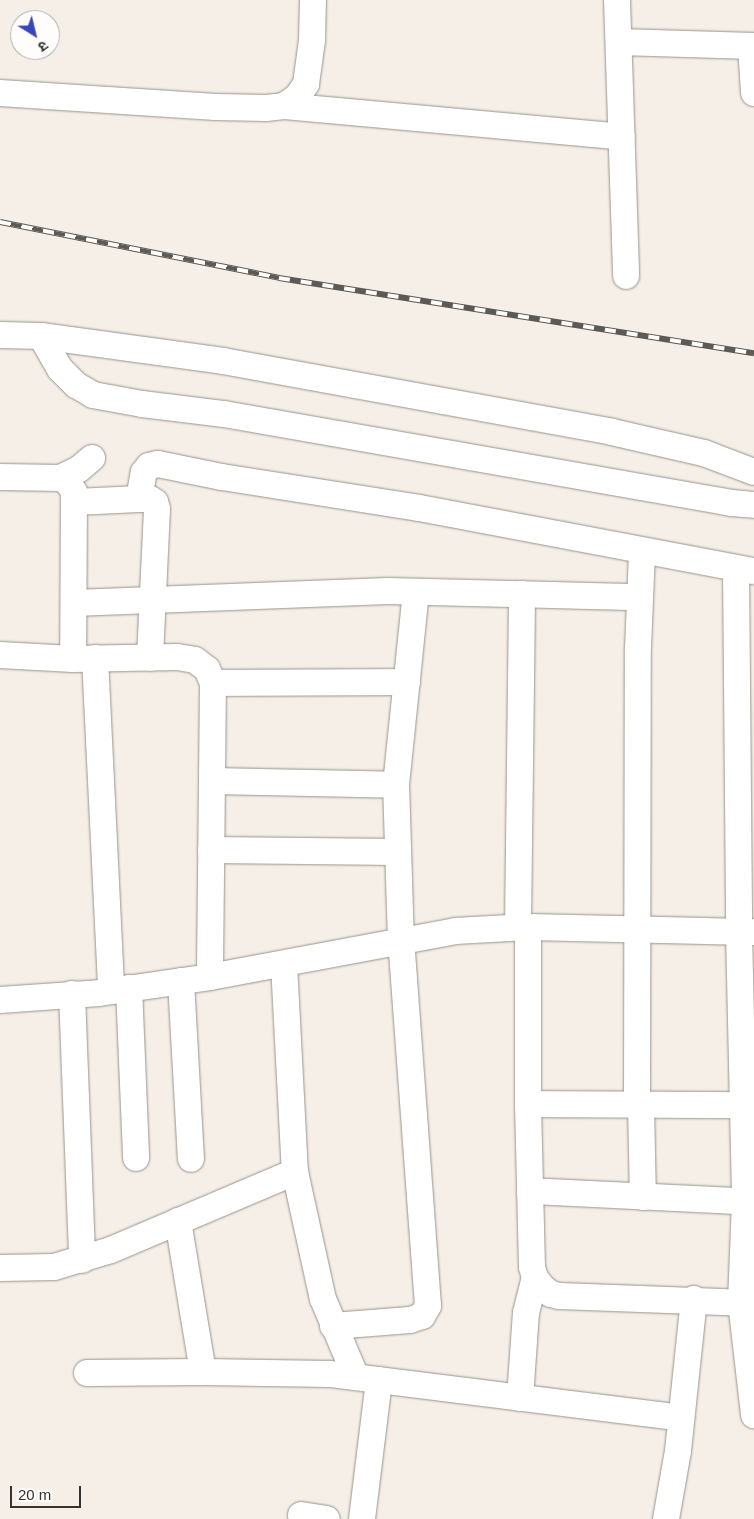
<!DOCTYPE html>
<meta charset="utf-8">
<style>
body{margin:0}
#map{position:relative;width:754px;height:1519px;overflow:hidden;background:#f5efe8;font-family:Helvetica,"Noto Sans Devanagari",sans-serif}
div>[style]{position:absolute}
.roads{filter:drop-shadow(0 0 1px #99938c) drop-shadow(0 0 1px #99938c)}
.minor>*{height:26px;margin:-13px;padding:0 13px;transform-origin:13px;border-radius:13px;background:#fff}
.rail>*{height:5.5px;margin-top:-2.75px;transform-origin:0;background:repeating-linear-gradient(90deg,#fffdfc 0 11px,#5d5a56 0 22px);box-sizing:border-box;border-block:1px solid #5d5a56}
span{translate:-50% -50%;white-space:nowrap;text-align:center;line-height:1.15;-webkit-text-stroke:4px #fffdfc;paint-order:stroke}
.north{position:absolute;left:10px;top:10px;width:50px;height:50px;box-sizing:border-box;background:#fffdfc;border:1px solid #aeacaa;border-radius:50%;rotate:144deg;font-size:14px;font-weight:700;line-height:20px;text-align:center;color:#353330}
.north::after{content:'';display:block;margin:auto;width:18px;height:22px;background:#3a47ba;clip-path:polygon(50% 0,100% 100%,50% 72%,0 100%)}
.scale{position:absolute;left:10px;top:1486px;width:71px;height:22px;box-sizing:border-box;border:2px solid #353330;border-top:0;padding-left:6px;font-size:15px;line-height:18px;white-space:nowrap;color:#353330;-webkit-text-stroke:4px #fffdfc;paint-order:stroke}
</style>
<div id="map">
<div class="roads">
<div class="minor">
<i style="left:617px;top:0;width:276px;rotate:88.1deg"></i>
<i style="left:619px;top:42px;width:135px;rotate:1.7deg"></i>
<i style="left:751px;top:46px;width:47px;rotate:86.3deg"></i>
<i style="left:0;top:93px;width:216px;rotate:3.7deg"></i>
<i style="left:216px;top:107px;width:50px;rotate:1.1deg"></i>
<i style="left:266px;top:108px;width:18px;rotate:-6deg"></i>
<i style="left:284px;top:106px;width:16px;rotate:-35deg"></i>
<i style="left:297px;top:97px;width:16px;rotate:-55deg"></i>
<i style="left:306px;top:84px;width:44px;rotate:-82.2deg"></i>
<i style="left:312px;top:40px;width:40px;rotate:-88.6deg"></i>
<i style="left:284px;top:106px;width:339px;rotate:5.2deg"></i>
<i style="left:0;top:335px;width:41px;rotate:1.4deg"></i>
<i style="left:41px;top:336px;width:184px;rotate:7.8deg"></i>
<i style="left:223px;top:361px;width:395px;rotate:10.3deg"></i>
<i style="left:612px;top:432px;width:94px;rotate:12.9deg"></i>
<i style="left:704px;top:453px;width:53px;rotate:20.8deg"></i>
<i style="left:41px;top:336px;width:38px;rotate:60deg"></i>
<i style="left:60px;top:369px;width:23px;rotate:45deg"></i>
<i style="left:76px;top:385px;width:20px;rotate:30deg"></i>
<i style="left:93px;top:395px;width:50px;rotate:10.4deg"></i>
<i style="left:142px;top:404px;width:83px;rotate:7deg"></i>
<i style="left:224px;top:414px;width:516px;rotate:9.94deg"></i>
<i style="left:732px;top:503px;width:22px;rotate:5deg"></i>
<i style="left:0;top:477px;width:60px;rotate:1deg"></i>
<i style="left:60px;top:478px;width:9px;rotate:27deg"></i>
<i style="left:68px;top:482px;width:12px;rotate:59deg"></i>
<i style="left:74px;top:492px;width:167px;rotate:90.3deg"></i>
<i style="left:60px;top:478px;width:21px;rotate:-25deg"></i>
<i style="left:79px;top:469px;width:17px;rotate:-40deg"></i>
<i style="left:139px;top:499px;width:11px"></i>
<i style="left:150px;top:499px;width:6px;rotate:31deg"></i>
<i style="left:155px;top:502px;width:7px;rotate:74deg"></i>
<i style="left:157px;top:509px;width:149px;rotate:92.7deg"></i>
<i style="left:75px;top:502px;width:64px;rotate:-2.7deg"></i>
<i style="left:139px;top:499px;width:27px;rotate:-80deg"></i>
<i style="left:144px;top:472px;width:8px;rotate:-50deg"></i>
<i style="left:149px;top:466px;width:9px;rotate:-13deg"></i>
<i style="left:158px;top:464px;width:65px;rotate:11.5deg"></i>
<i style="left:222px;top:477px;width:199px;rotate:8.9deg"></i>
<i style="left:419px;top:508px;width:340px;rotate:10.7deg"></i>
<i style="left:736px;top:568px;width:364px;rotate:89.5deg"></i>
<i style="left:739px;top:932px;width:270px;rotate:88.7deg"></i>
<i style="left:745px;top:1202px;width:100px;rotate:92.3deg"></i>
<i style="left:741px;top:1302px;width:114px;rotate:83.4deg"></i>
<i style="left:74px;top:603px;width:314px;rotate:-2.2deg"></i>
<i style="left:388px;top:591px;width:252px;rotate:1.4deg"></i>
<i style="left:0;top:655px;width:73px;rotate:3.1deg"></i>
<i style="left:73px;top:659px;width:104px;rotate:-1.1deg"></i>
<i style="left:177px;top:657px;width:18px;rotate:9deg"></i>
<i style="left:195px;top:660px;width:15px;rotate:37deg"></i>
<i style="left:207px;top:669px;width:15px;rotate:67deg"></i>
<i style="left:213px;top:683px;width:294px;rotate:90.6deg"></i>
<i style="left:95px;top:658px;width:333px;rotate:87.2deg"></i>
<i style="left:213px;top:683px;width:194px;rotate:-0.3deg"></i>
<i style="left:212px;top:781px;width:184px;rotate:1.2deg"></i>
<i style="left:211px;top:850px;width:187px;rotate:0.6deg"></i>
<i style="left:518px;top:927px;width:333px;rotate:-89.3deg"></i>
<i style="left:528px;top:927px;width:177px;rotate:90deg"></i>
<i style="left:528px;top:1104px;width:163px;rotate:88.6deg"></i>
<i style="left:532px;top:1267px;width:11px;rotate:75deg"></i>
<i style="left:535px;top:1278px;width:13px;rotate:51deg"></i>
<i style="left:543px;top:1288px;width:10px;rotate:37deg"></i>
<i style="left:551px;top:1294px;width:8px;rotate:14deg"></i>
<i style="left:559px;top:1296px;width:195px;rotate:2.1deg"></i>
<i style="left:284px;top:964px;width:208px;rotate:87deg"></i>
<i style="left:295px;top:1172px;width:130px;rotate:77.6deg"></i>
<i style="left:323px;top:1299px;width:85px;rotate:67.1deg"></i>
<i style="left:181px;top:981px;width:178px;rotate:86.8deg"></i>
<i style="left:129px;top:988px;width:170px;rotate:87.6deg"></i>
<i style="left:72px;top:994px;width:266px;rotate:87.8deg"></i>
<i style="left:0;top:1000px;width:99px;rotate:-4deg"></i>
<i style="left:99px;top:993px;width:112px;rotate:-8.2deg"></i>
<i style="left:210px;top:977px;width:249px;rotate:-10.6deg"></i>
<i style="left:455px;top:931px;width:73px;rotate:-3.1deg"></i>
<i style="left:528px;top:927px;width:226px;rotate:1.3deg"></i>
<i style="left:528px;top:1104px;width:215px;rotate:0.3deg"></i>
<i style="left:637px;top:1104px;width:456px;rotate:-89.9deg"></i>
<i style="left:638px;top:648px;width:97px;rotate:-87.6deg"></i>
<i style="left:641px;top:1105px;width:92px;rotate:88.8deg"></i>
<i style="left:530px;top:1191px;width:224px;rotate:2.8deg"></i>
<i style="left:178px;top:1221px;width:153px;rotate:80.6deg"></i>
<i style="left:0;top:1268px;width:54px;rotate:-1.1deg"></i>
<i style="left:54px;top:1267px;width:59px;rotate:-16.6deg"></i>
<i style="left:111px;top:1250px;width:200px;rotate:-23deg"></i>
<i style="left:333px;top:1326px;width:77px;rotate:-4.5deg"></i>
<i style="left:410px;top:1320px;width:13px;rotate:-18deg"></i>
<i style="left:422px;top:1316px;width:12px;rotate:-59deg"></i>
<i style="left:428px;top:1306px;width:365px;rotate:-94.2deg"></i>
<i style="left:401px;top:942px;width:157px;rotate:-91.8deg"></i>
<i style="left:396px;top:785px;width:194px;rotate:-84.1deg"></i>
<i style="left:87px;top:1373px;width:116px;rotate:-0.5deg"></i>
<i style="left:203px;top:1372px;width:127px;rotate:0.9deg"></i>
<i style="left:330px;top:1374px;width:354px;rotate:7.1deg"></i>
<i style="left:520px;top:1398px;width:85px;rotate:-86deg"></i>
<i style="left:526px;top:1313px;width:36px;rotate:-76deg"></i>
<i style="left:301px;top:1515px;width:26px;rotate:9deg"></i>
<i style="left:362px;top:1519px;width:140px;rotate:-83deg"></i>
<i style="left:666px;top:1519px;width:69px;rotate:-80deg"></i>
<i style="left:678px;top:1451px;width:153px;rotate:-84deg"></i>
</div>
</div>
<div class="rail">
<i style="left:0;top:222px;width:285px;rotate:11.3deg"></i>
<i style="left:279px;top:278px;width:481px;rotate:9deg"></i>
</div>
<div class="north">उ</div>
<div class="scale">20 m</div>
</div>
